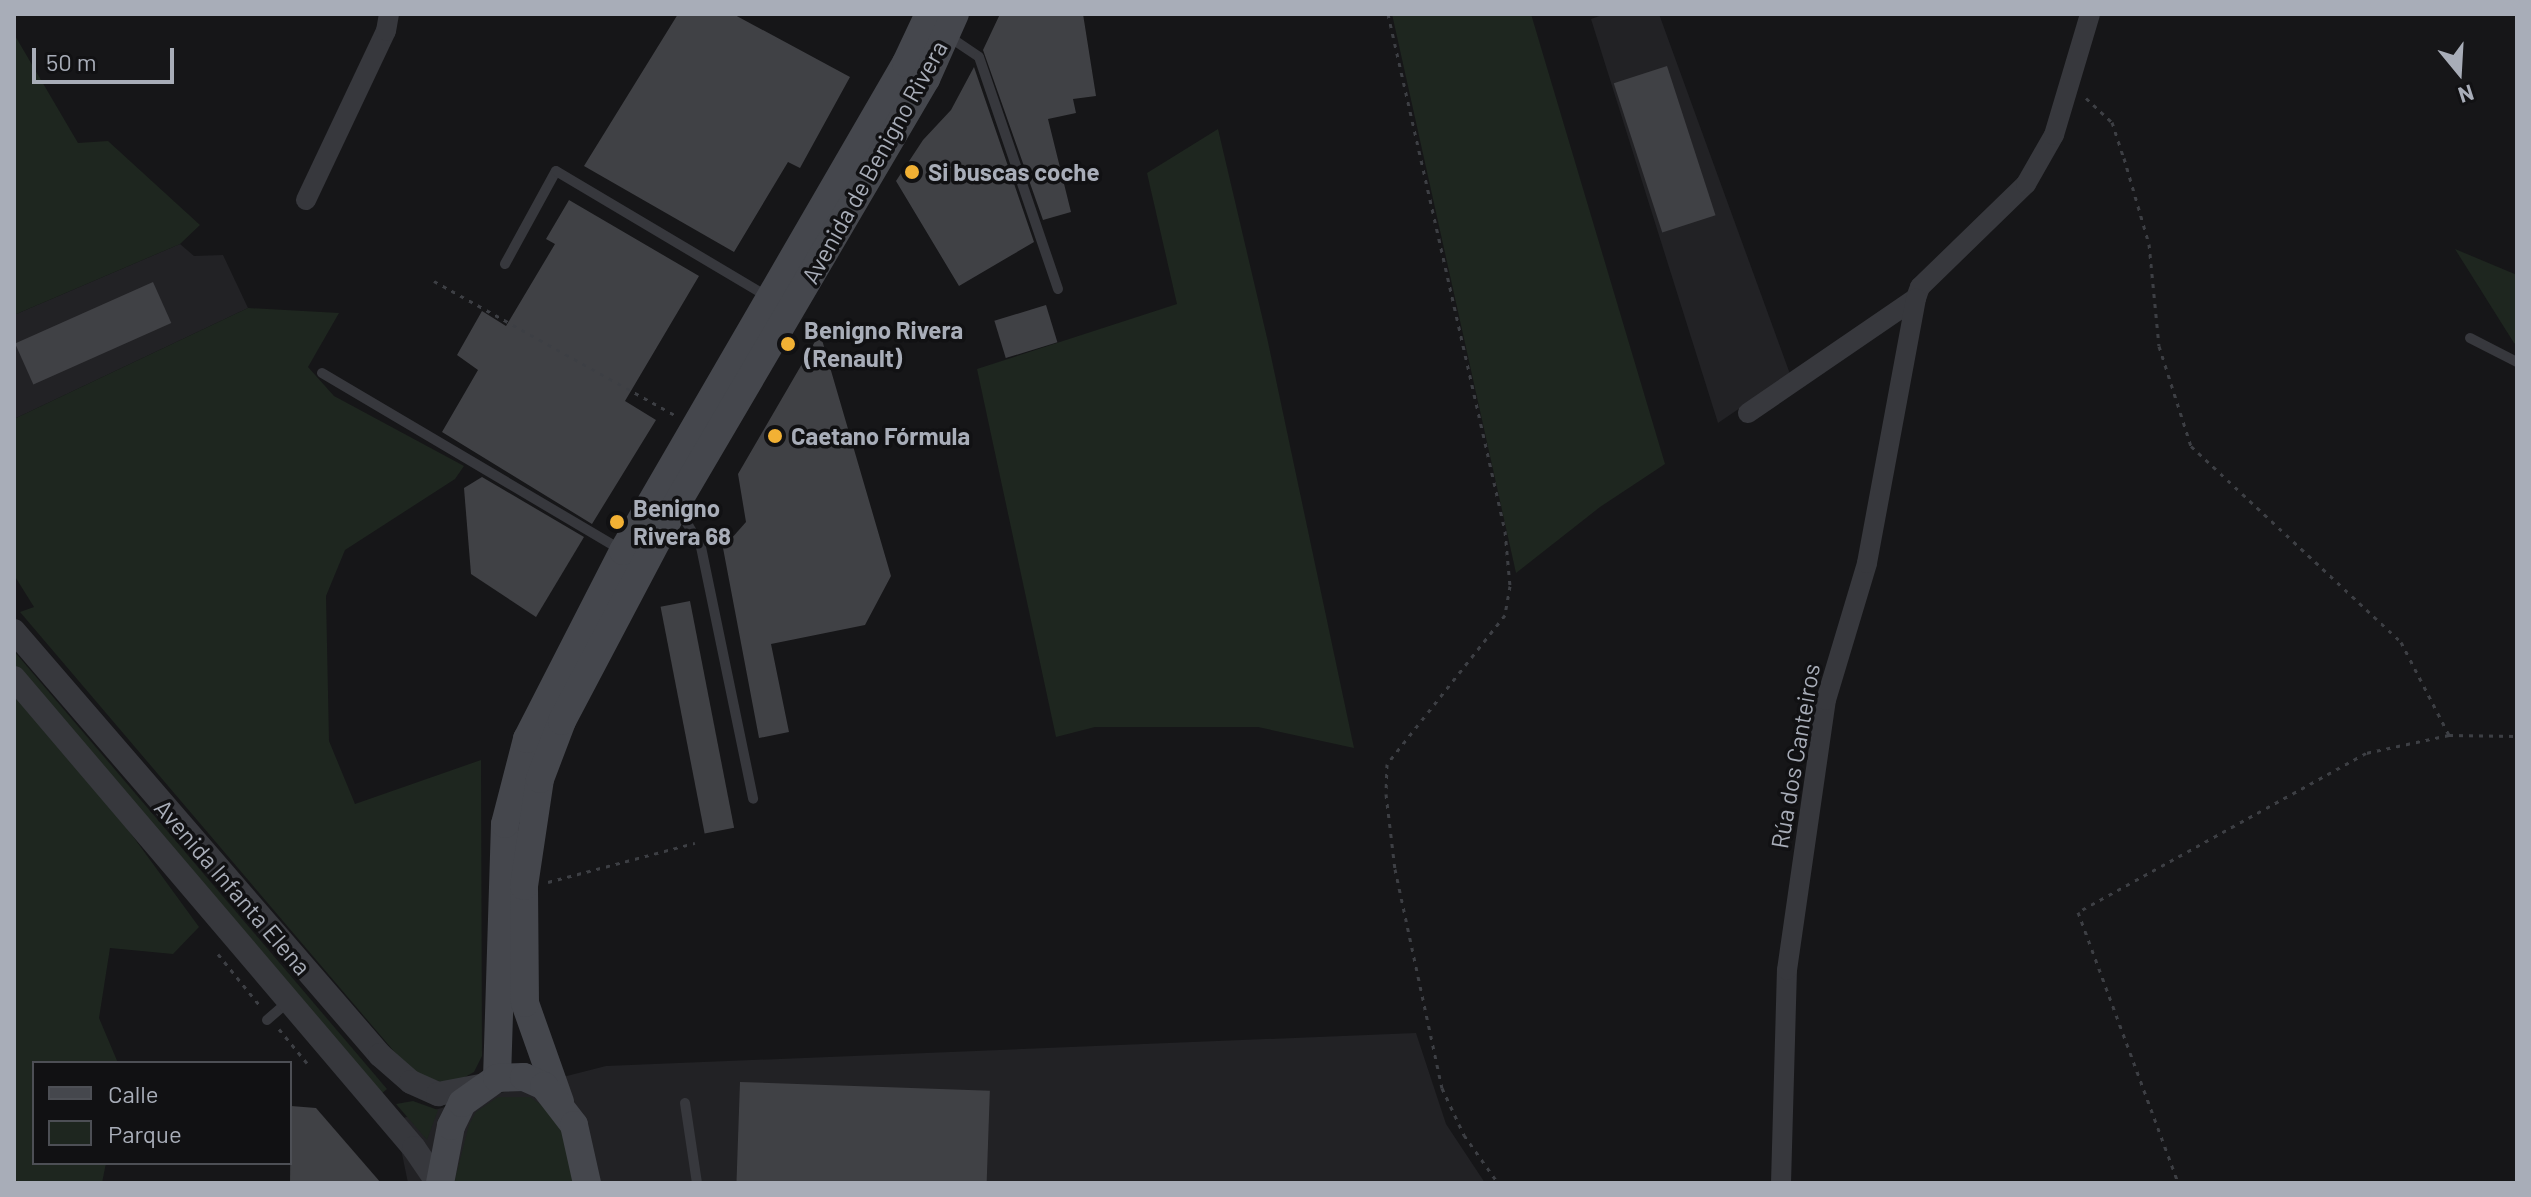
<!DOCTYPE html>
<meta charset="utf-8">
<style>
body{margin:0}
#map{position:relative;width:2531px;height:1197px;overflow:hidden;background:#161618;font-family:Barlow,sans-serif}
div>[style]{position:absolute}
.built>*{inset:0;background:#222225}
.green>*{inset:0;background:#1e261f}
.building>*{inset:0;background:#404145;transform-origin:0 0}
.path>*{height:3px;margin-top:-1.5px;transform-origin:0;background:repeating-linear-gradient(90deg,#3d3f44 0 4px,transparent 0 10px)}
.service>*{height:10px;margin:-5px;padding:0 5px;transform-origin:5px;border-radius:5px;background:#37383d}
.minor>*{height:20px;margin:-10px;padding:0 10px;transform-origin:10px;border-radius:10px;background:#37383d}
.tertiary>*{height:24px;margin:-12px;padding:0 12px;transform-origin:12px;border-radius:12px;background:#37383d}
.secondary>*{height:28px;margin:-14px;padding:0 14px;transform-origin:14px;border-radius:14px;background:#45474d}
.dots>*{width:22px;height:22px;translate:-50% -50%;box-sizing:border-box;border:4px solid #111113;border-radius:50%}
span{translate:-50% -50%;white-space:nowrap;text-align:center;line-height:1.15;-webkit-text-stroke:7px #111113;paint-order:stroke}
.street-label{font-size:24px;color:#a8adb8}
.poi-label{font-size:24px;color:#a8adb8;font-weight:700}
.left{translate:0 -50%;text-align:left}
.frame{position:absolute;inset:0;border:16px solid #a8adb8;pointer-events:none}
.legend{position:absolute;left:32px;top:1061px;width:260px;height:104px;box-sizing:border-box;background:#111113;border:2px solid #4d4f55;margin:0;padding:10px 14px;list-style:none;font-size:24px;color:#a8adb8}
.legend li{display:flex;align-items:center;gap:16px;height:40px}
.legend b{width:40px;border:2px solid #4d4f55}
.north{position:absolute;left:2419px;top:32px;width:80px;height:80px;-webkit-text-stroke:6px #111113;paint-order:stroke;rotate:162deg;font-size:22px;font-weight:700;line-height:32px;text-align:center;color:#a8adb8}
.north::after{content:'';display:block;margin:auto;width:28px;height:36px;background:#a8adb8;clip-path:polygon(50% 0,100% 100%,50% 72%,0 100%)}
.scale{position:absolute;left:32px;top:48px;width:142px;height:36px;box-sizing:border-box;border:4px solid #a8adb8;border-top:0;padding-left:10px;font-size:24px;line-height:28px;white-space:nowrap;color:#a8adb8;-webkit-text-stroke:6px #111113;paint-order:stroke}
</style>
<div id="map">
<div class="built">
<i style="clip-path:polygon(1605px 14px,1659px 14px,1790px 374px,1718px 423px,1591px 19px)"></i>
<i style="clip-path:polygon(180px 244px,194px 256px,223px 255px,248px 308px,14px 419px,14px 315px)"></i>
<i style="clip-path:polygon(1416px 1033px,1446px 1124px,1485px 1183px,408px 1183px,395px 1120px,606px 1066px)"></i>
</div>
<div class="green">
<i style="clip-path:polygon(1392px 14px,1531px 14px,1665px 464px,1600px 507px,1516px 573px)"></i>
<i style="clip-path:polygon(14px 34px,78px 143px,108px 141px,200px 225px,180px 244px,14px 315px)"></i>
<i style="clip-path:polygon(1218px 129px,1268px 342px,1354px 748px,1258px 727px,1095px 727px,1056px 737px,977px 369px,1177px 304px,1147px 173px)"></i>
<i style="clip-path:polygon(2455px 249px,2517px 275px,2517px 345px,2514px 343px)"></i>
<i style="clip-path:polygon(248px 308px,339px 313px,308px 367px,334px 396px,464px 466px,455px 479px,345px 550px,326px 596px,329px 741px,355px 804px,481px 760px,482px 1056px,474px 1072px,452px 1084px,415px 1076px,20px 612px,34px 607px,14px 575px,14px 419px)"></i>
<i style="clip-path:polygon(14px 651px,387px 1089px,381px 1094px,14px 666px)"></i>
<i style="clip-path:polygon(14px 690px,94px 783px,199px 927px,173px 954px,110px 948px,99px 1018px,118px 1063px,34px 1063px,34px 1163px,106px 1163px,102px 1183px,14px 1183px)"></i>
<i style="clip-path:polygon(498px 1097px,530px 1097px,554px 1114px,565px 1140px,574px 1183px,454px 1183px,469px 1125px,476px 1112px)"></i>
<i style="clip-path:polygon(413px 1101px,438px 1110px,427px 1140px,396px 1104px)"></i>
</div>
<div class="building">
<i style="clip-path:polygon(678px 14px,733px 14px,850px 77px,800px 168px,788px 162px,734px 252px,584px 166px)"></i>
<i style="clip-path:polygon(1000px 14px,1083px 14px,1096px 96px,1073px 99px,1076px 113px,1048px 119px,1071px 212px,1043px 220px,983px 50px)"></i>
<i style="left:1667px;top:66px;width:157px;height:56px;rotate:72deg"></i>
<i style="clip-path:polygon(974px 67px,1034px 242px,959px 286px,896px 181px,923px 140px,951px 110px)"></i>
<i style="clip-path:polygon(569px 200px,699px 276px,625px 401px,656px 420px,592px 524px,442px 432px,478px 370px,457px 355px,482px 311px,506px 326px,555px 244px,546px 239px)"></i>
<i style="left:153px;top:282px;width:45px;height:151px;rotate:66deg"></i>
<i style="left:1046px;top:305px;width:39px;height:54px;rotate:73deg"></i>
<i style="clip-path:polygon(820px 333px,891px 576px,865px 625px,771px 644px,789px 732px,759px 738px,723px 548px,746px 522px,738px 474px)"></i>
<i style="clip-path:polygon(482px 477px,584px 537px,536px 617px,471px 574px,464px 488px)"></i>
<i style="left:690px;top:601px;width:231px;height:30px;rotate:79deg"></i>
<i style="left:740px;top:1082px;width:250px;height:101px;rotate:2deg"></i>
<i style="clip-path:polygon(291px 1106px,316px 1108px,381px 1183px,290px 1183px)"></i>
</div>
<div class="path">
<i style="left:1388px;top:14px;width:530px;rotate:77.25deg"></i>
<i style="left:1505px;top:531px;width:55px;rotate:84.8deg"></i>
<i style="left:1510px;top:586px;width:29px;rotate:100deg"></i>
<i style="left:1505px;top:615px;width:190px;rotate:128.4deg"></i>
<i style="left:1387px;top:764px;width:30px;rotate:92deg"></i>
<i style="left:1386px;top:794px;width:76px;rotate:83.2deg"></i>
<i style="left:1395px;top:869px;width:224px;rotate:77.9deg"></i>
<i style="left:1442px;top:1088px;width:52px;rotate:64.9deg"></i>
<i style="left:1464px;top:1135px;width:59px;rotate:54.7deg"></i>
<i style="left:2086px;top:98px;width:35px;rotate:43deg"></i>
<i style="left:2112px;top:122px;width:38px;rotate:72deg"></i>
<i style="left:2124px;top:158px;width:90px;rotate:73.8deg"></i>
<i style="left:2149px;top:244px;width:102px;rotate:84.4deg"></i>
<i style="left:2159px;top:346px;width:105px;rotate:72.3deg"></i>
<i style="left:2191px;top:446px;width:287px;rotate:43deg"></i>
<i style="left:2401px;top:642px;width:105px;rotate:62.7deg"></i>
<i style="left:2449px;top:735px;width:85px;rotate:167.8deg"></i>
<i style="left:2366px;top:753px;width:329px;rotate:151.1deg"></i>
<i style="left:2078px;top:912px;width:289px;rotate:69.7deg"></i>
<i style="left:434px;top:281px;width:276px;rotate:29.1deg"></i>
<i style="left:2449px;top:735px;width:68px;rotate:0.8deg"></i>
<i style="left:548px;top:882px;width:152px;rotate:-14.9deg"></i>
<i style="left:218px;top:954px;width:68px;rotate:50.9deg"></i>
<i style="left:279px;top:1029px;width:44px;rotate:50.5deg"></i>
</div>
<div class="service">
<i style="left:948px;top:36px;width:37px;rotate:34deg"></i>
<i style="left:979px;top:57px;width:245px;rotate:71.2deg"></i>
<i style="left:505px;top:264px;width:106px;rotate:-61.3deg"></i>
<i style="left:556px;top:171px;width:249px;rotate:30.7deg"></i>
<i style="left:2470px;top:338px;width:53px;rotate:27.1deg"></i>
<i style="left:322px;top:373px;width:350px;rotate:30.6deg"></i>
<i style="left:678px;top:508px;width:45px;rotate:59.5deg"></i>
<i style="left:701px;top:547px;width:257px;rotate:78.3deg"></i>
<i style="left:267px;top:1020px;width:29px;rotate:-41deg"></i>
<i style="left:685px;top:1103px;width:81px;rotate:81.5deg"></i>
</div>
<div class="minor">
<i style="left:306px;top:200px;width:187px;rotate:-64.7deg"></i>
<i style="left:386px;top:31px;width:17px;rotate:-80deg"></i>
<i style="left:1748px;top:413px;width:204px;rotate:-34.4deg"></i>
<i style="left:1916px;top:298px;width:12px;rotate:-70deg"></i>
<i style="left:1920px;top:287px;width:148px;rotate:-44.2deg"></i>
<i style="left:2026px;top:184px;width:56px;rotate:-60.3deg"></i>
<i style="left:2054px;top:135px;width:126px;rotate:-73.4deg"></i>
<i style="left:1781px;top:1183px;width:213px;rotate:-88.4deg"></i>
<i style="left:1787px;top:970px;width:273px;rotate:-81.8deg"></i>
<i style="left:1826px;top:700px;width:143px;rotate:-73.3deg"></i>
<i style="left:1867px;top:563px;width:269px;rotate:-79.5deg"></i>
</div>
<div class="tertiary">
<i style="left:14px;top:631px;width:560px;rotate:49.2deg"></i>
<i style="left:380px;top:1055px;width:41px;rotate:41.1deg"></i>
<i style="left:411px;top:1082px;width:30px;rotate:24deg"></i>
<i style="left:438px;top:1094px;width:43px;rotate:-10.8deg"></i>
<i style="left:14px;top:678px;width:617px;rotate:49.6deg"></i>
<i style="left:414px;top:1148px;width:42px;rotate:55.6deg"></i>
</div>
<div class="secondary">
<i style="left:497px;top:1078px;width:254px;rotate:-88.2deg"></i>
<i style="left:505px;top:824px;width:88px;rotate:-75.5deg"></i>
<i style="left:527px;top:739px;width:211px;rotate:-62.9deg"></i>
<i style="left:623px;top:551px;width:564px;rotate:-59.89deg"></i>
<i style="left:906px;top:63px;width:54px;rotate:-64.9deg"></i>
<i style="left:560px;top:1102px;width:105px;rotate:-109.5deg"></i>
<i style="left:525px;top:1003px;width:117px;rotate:-90.5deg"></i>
<i style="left:524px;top:886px;width:108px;rotate:-81.5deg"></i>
<i style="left:540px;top:779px;width:62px;rotate:-69.2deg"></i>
<i style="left:562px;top:721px;width:244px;rotate:-62.2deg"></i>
<i style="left:676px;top:505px;width:494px;rotate:-59.6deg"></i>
<i style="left:926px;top:79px;width:71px;rotate:-66deg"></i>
<i style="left:440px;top:1183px;width:58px;rotate:-79.1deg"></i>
<i style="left:451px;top:1126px;width:25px;rotate:-64deg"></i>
<i style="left:462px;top:1103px;width:43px;rotate:-35.5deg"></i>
<i style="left:497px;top:1078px;width:27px;rotate:-2deg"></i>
<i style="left:524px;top:1077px;width:22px;rotate:24deg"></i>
<i style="left:544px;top:1086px;width:49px;rotate:52.4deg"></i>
<i style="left:574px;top:1125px;width:59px;rotate:77.4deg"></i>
</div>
<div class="dots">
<i style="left:912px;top:172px;background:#f2b134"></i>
<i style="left:788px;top:344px;background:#f2b134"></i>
<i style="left:775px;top:436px;background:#f2b134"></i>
<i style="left:617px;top:522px;background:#f2b134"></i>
</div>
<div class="street-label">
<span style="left:874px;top:162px;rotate:-61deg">Avenida de Benigno Rivera</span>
<span style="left:1795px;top:756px;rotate:-80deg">Rúa dos Canteiros</span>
<span style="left:233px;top:887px;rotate:49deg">Avenida Infanta Elena</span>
</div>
<div class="poi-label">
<span class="left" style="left:928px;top:172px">Si buscas coche</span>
<span class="left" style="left:804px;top:344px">Benigno Rivera<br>(Renault)</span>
<span class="left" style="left:791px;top:436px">Caetano Fórmula</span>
<span class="left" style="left:633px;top:522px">Benigno<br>Rivera 68</span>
</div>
<div class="frame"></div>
<ul class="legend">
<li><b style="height:10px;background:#45474d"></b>Calle</li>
<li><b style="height:22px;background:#1e261f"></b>Parque</li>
</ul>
<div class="north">N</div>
<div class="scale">50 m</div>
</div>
